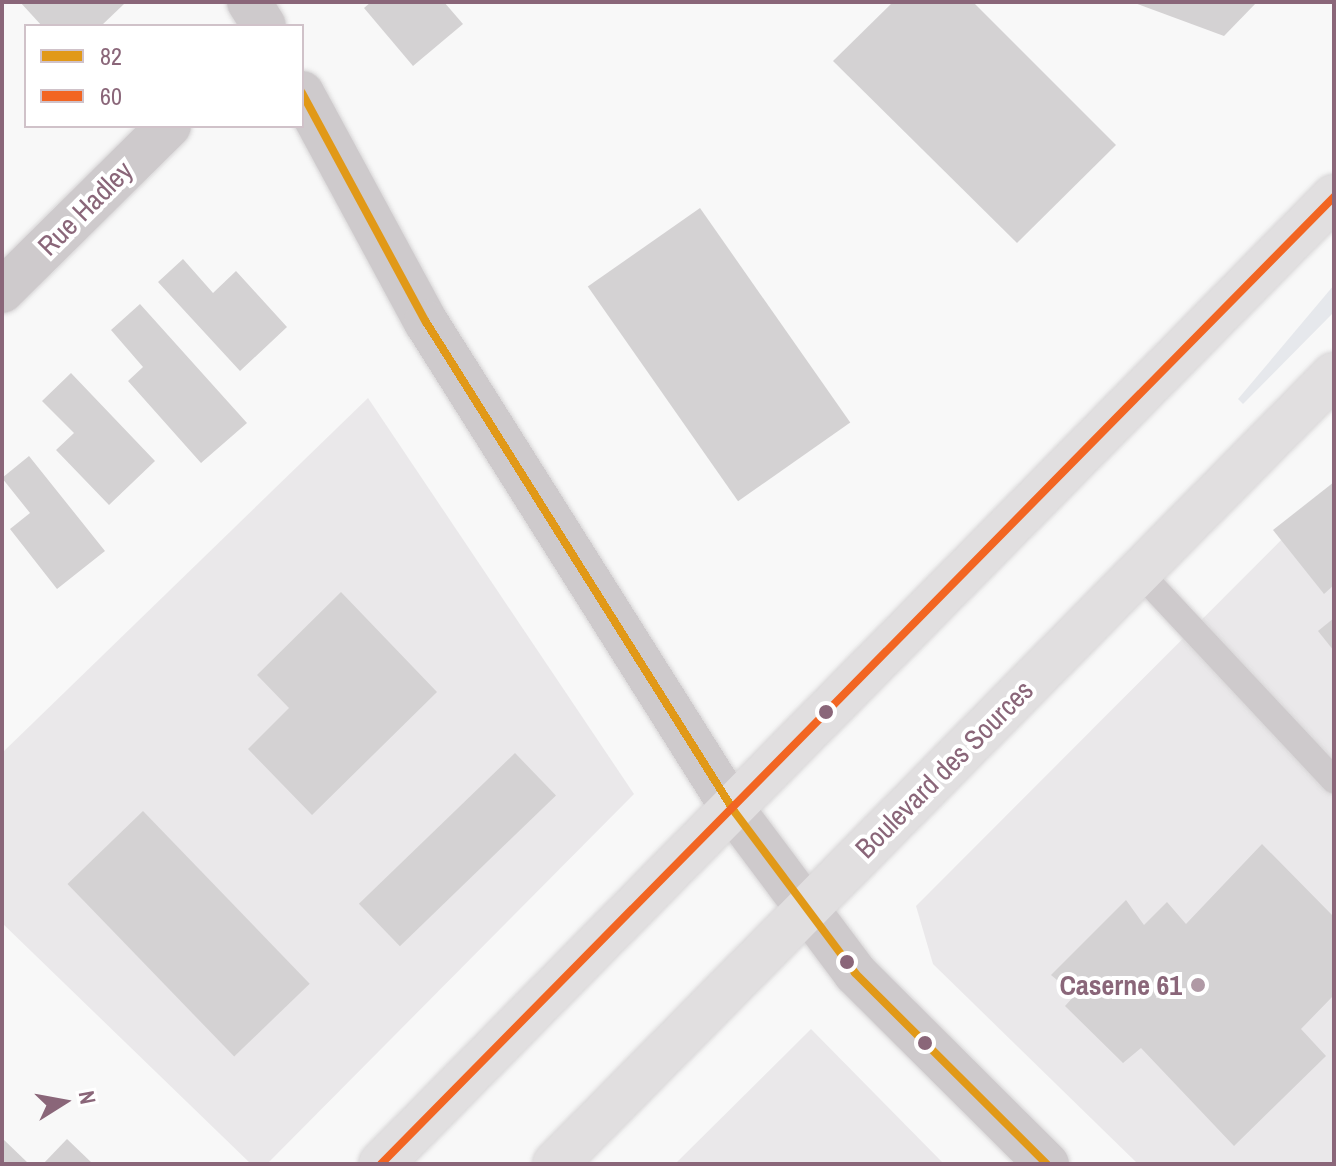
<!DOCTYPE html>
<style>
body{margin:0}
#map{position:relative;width:1336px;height:1166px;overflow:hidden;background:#f8f8f8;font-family:"Archivo Narrow",sans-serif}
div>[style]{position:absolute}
.built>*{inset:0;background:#eae8ea}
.green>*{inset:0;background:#e6e8ec}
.building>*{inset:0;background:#d4d2d3;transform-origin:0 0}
.roads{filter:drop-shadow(0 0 2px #d7d5d6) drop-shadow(0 0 2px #d7d5d6)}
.lane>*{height:26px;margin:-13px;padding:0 13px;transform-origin:13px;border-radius:13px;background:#cecacc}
.street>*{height:44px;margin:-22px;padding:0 22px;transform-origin:22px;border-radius:22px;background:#cecacc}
.secondary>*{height:44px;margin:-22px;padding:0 22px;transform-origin:22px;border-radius:22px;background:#e1dfe0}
.bus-1>*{height:8px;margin:-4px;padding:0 4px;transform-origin:4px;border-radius:4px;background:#e19918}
.bus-2>*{height:8px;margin:-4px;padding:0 4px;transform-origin:4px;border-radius:4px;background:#f26522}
.dots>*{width:22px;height:22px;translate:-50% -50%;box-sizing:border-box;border:4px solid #fff;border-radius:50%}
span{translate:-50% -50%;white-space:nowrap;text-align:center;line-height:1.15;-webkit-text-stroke:8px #fff;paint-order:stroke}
.street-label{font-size:28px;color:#8a6679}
.poi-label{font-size:28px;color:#8a6679;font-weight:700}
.right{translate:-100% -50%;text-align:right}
.frame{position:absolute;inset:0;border:4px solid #8a6679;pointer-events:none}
.legend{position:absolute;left:24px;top:24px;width:280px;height:104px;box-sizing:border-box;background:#fff;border:2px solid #d0c2c9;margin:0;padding:10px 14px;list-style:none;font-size:24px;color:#8a6679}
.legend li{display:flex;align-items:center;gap:16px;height:40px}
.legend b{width:40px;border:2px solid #d0c2c9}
.north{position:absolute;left:24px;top:1062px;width:80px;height:80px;-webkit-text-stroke:6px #fff;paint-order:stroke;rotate:79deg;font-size:22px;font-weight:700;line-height:32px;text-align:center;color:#8a6679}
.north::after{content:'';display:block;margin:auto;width:28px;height:36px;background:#8a6679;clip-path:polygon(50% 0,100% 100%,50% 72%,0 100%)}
</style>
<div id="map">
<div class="built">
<i style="clip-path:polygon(368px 398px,634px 794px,267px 1164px,251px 1164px,2px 923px,2px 753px)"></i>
<i style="clip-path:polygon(1334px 487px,1334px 1164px,1138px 1164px,933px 964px,916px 906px)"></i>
<i style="clip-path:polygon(811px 1029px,944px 1164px,675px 1164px)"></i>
</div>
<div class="green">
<i style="clip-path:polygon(1334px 285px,1334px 312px,1243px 404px,1238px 399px)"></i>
</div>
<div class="building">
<i style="clip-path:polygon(20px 2px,122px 2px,124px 4px,101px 26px,42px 26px)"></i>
<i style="clip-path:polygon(371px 2px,444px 2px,463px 24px,413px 66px,364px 8px)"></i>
<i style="clip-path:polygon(893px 2px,973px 2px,1116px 145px,1017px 243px,833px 61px)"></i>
<i style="clip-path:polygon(1132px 2px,1257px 2px,1224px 36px)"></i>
<i style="left:700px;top:208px;width:262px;height:137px;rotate:55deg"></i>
<i style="clip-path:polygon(183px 259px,213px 293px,236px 271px,287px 327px,240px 371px,158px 282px)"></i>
<i style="clip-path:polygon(140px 304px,247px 423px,201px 463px,128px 381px,143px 367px,111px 330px)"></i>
<i style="clip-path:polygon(71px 373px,155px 461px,109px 505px,56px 450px,74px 433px,42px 401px)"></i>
<i style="clip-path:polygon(29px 456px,105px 551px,57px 589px,10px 529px,30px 513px,2px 478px)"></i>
<i style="clip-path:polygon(1334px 482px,1334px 585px,1324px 594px,1273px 530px)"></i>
<i style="clip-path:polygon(341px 592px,437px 692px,312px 815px,248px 749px,289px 708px,257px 675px)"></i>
<i style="clip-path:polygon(1334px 618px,1334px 651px,1318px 631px)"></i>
<i style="left:515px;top:753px;width:59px;height:217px;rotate:46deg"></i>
<i style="left:143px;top:811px;width:240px;height:105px;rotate:46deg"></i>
<i style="clip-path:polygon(1262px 844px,1334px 917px,1334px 995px,1301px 1029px,1326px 1056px,1234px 1146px,1141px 1048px,1123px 1063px,1065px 1006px,1075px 995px,1051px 975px,1126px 900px,1144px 925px,1167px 902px,1186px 924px)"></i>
<i style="clip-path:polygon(2px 1138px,29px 1164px,2px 1164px)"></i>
<i style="clip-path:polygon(67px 1139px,93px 1164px,43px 1164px)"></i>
</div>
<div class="roads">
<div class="lane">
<i style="left:1140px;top:573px;width:284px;rotate:46.9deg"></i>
</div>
<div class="street">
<i style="left:249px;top:2px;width:28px;rotate:58deg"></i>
<i style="left:302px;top:93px;width:260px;rotate:61.6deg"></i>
<i style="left:426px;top:322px;width:578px;rotate:57.79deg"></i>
<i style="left:734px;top:811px;width:202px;rotate:53.2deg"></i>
<i style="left:855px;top:973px;width:271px;rotate:44.9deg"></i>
<i style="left:2px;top:291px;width:235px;rotate:-44.7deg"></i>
</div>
<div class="secondary">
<i style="left:381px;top:1164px;width:1358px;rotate:-45.42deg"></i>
<i style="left:555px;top:1164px;width:1109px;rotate:-45.37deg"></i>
</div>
</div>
<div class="bus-1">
<i style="left:302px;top:93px;width:260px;rotate:61.6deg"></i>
<i style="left:426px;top:322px;width:578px;rotate:57.79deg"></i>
<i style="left:734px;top:811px;width:202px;rotate:53.2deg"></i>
<i style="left:855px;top:973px;width:271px;rotate:44.9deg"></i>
</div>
<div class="bus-2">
<i style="left:381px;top:1164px;width:1358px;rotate:-45.42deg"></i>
</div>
<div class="dots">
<i style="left:826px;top:712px;background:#8a6679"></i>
<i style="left:847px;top:962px;background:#8a6679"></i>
<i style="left:1198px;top:985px;background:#b099a5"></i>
<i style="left:925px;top:1043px;background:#8a6679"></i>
</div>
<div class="street-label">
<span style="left:85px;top:208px;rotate:-45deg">Rue Hadley</span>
<span style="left:944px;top:769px;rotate:-45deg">Boulevard des Sources</span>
</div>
<div class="poi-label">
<span class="right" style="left:1182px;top:985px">Caserne 61</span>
</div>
<div class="frame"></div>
<ul class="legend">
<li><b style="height:10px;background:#e19918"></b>82</li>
<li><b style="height:10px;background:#f26522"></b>60</li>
</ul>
<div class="north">N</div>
</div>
